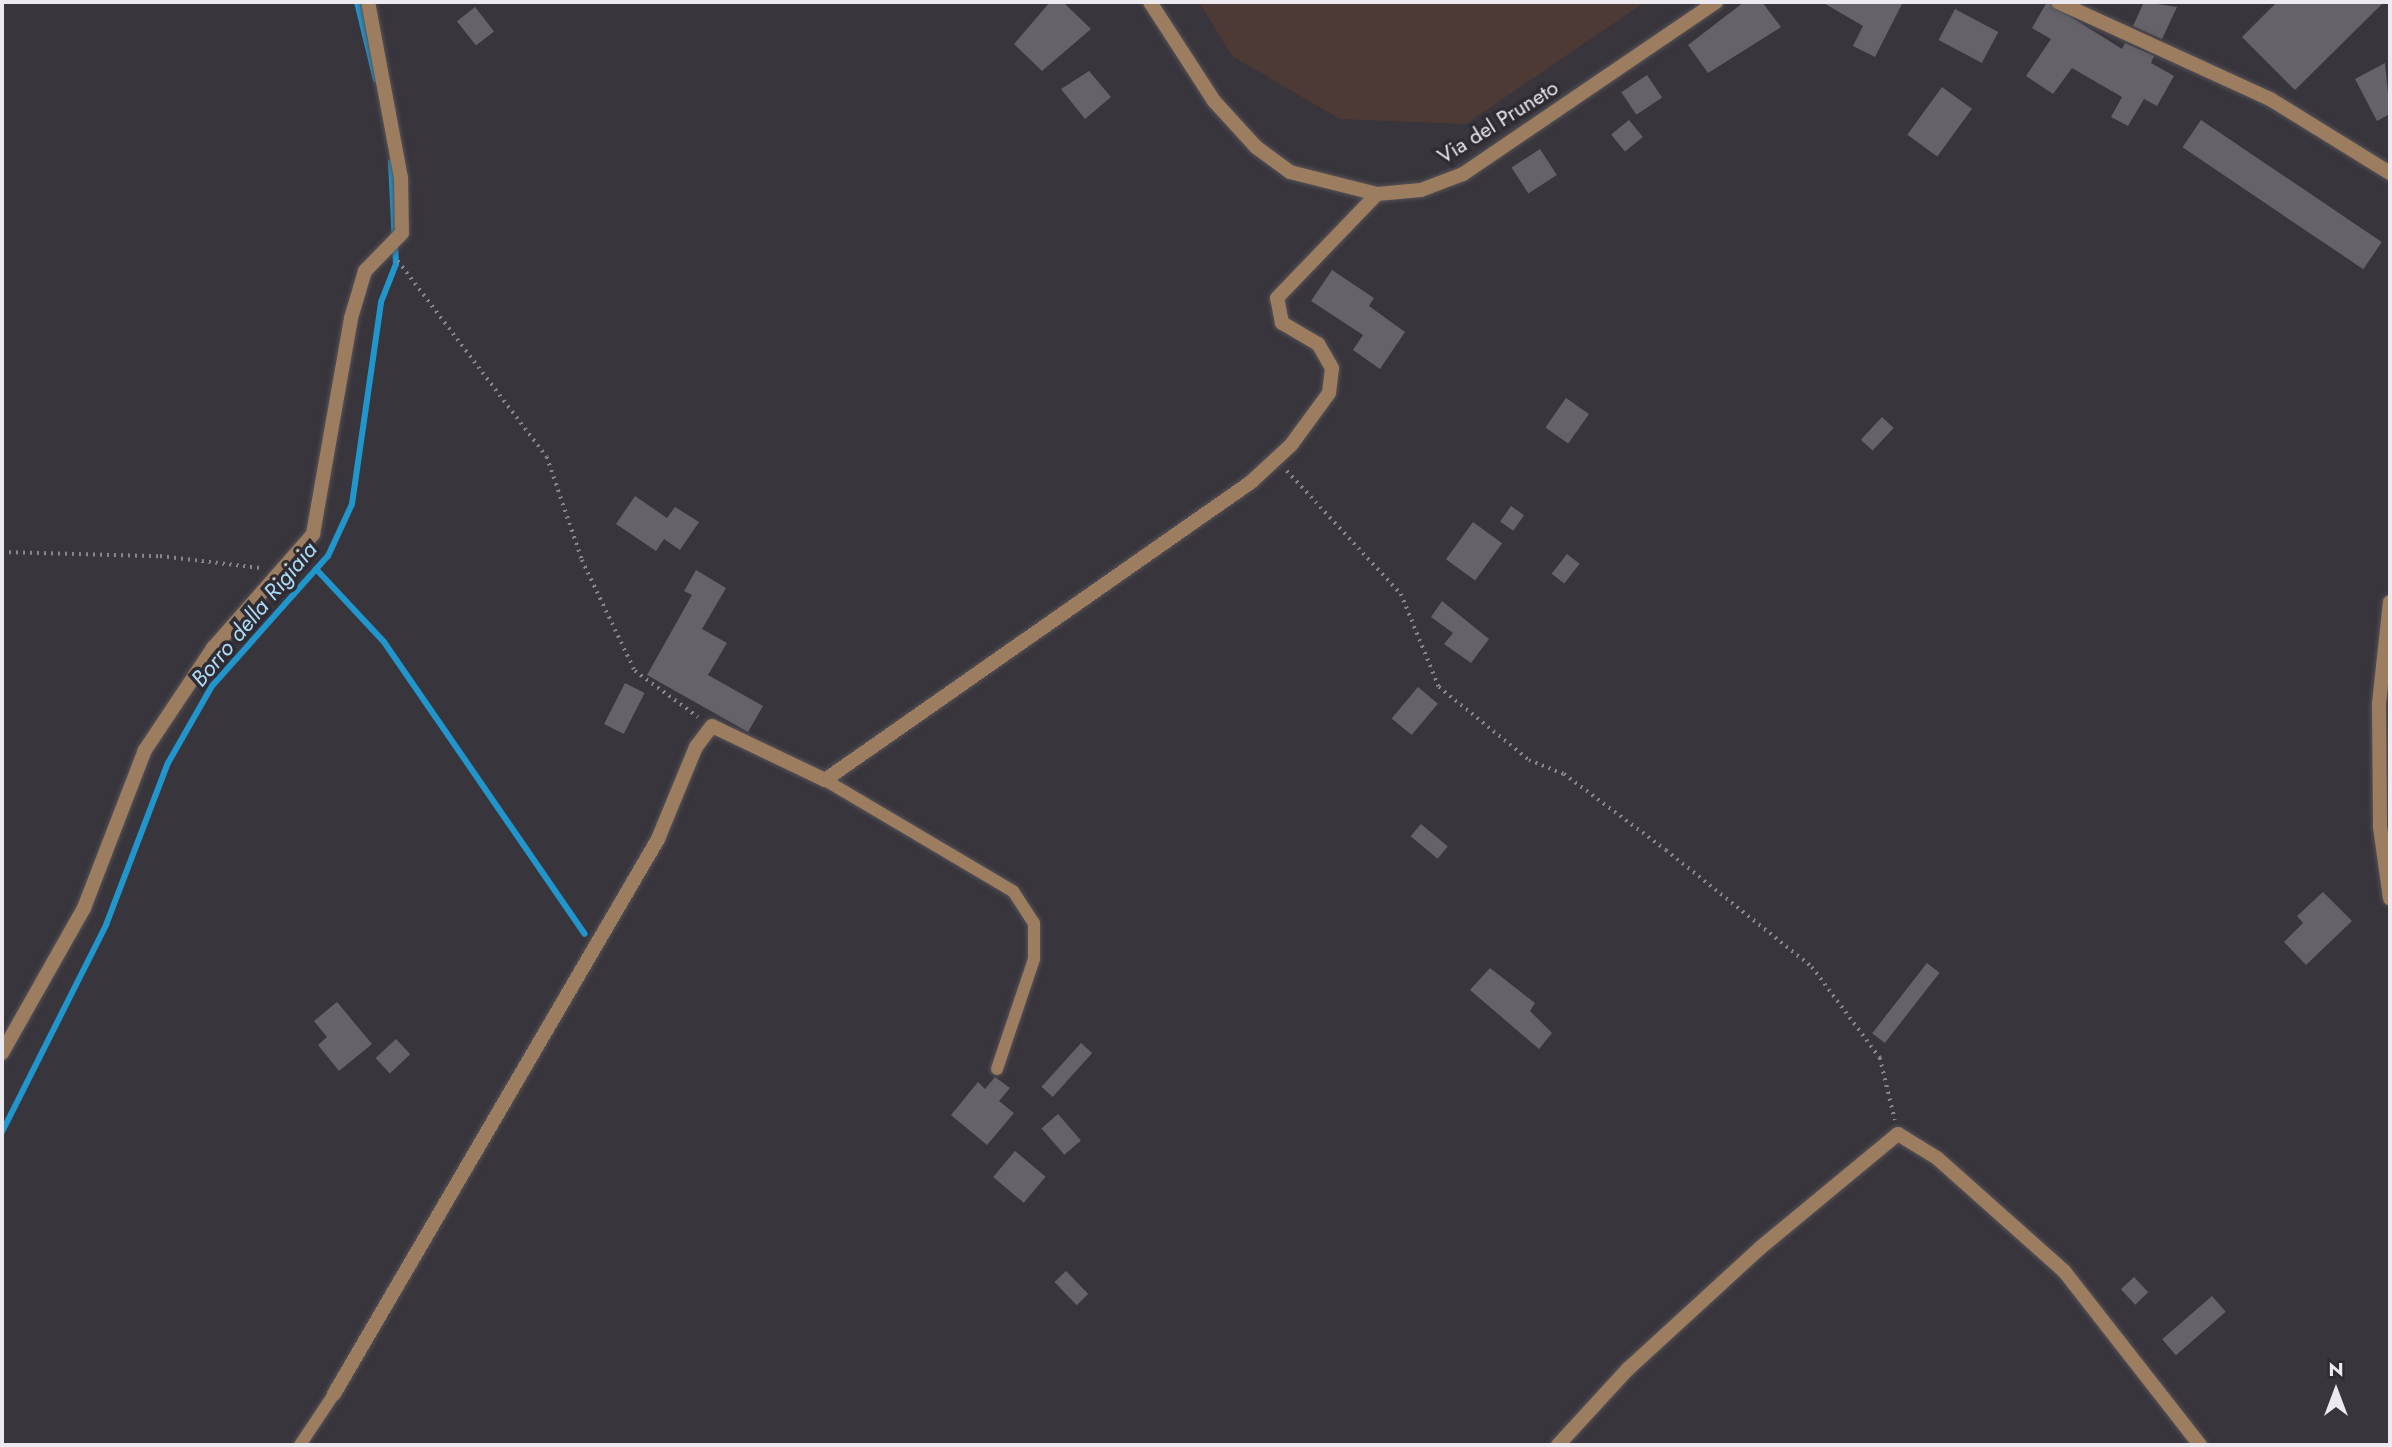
<!DOCTYPE html>
<style>
body{margin:0}
#map{position:relative;width:2392px;height:1447px;overflow:hidden;background:#39353c;font-family:Jost,sans-serif}
div>[style]{position:absolute}
.industrial>*{inset:0;background:#4d3a34}
.stream>*{height:6px;margin:-3px;padding:0 3px;transform-origin:3px;border-radius:3px;background:#2196cd}
.building>*{inset:0;background:#666269;transform-origin:0 0}
.path>*{height:3.5px;margin-top:-1.75px;transform-origin:0;background:repeating-linear-gradient(90deg,#89858b 0 2px,transparent 0 7px)}
.roads{filter:drop-shadow(0 0 2px #565258) drop-shadow(0 0 2px #565258)}
.service>*{height:12px;margin:-6px;padding:0 6px;transform-origin:6px;border-radius:6px;background:#9c7d60}
.minor>*{height:14px;margin:-7px;padding:0 7px;transform-origin:7px;border-radius:7px;background:#9c7d60}
.tertiary>*{height:14px;margin:-7px;padding:0 7px;transform-origin:7px;border-radius:7px;background:#9c7d60}
span{translate:-50% -50%;white-space:nowrap;text-align:center;line-height:1.15;-webkit-text-stroke:7px #2f2b32;paint-order:stroke}
.street-label{font-size:21px;color:#eceaee}
.water-label{font-size:23px;color:#acdbf7;font-style:italic}
.frame{position:absolute;inset:0;border:4px solid #eceaee;pointer-events:none}
.north{position:absolute;left:2301px;top:1356px;width:70px;height:70px;-webkit-text-stroke:5px #2f2b32;paint-order:stroke;rotate:0deg;font-size:19px;font-weight:700;line-height:28px;text-align:center;color:#eceaee}
.north::after{content:'';display:block;margin:auto;width:24px;height:32px;background:#eceaee;clip-path:polygon(50% 0,100% 100%,50% 72%,0 100%)}
</style>
<div id="map">
<div class="industrial">
<i style="clip-path:polygon(1199px 2px,1645px 2px,1466px 124px,1340px 119px,1232px 56px)"></i>
</div>
<div class="stream">
<i style="left:357px;top:2px;width:80px;rotate:76.3deg"></i>
<i style="left:316px;top:569px;width:100px;rotate:47deg"></i>
<i style="left:384px;top:642px;width:354px;rotate:55.5deg"></i>
<i style="left:2px;top:1132px;width:232px;rotate:-63.3deg"></i>
<i style="left:106px;top:925px;width:173px;rotate:-69.1deg"></i>
<i style="left:168px;top:763px;width:89px;rotate:-60.3deg"></i>
<i style="left:212px;top:686px;width:174px;rotate:-48.3deg"></i>
<i style="left:328px;top:556px;width:57px;rotate:-65.2deg"></i>
<i style="left:352px;top:504px;width:204px;rotate:-81.8deg"></i>
<i style="left:381px;top:302px;width:41px;rotate:-68.5deg"></i>
<i style="left:396px;top:264px;width:102px;rotate:-92.8deg"></i>
</div>
<div class="building">
<i style="clip-path:polygon(1050px 2px,1063px 2px,1091px 29px,1042px 71px,1014px 44px)"></i>
<i style="clip-path:polygon(1744px 2px,1762px 2px,1781px 27px,1708px 73px,1688px 45px)"></i>
<i style="clip-path:polygon(1822px 2px,1903px 2px,1875px 57px,1853px 46px,1863px 26px)"></i>
<i style="clip-path:polygon(2047px 2px,2122px 49px,2125px 43px,2154px 56px,2151px 63px,2174px 76px,2157px 106px,2144px 99px,2128px 126px,2111px 117px,2122px 97px,2072px 68px,2053px 94px,2026px 76px,2051px 39px,2032px 28px)"></i>
<i style="clip-path:polygon(2144px 2px,2177px 7px,2162px 39px,2133px 26px)"></i>
<i style="clip-path:polygon(2277px 2px,2384px 2px,2295px 90px,2242px 37px)"></i>
<i style="left:475px;top:7px;width:31px;height:23px;rotate:52deg"></i>
<i style="left:1955px;top:9px;width:49px;height:35px;rotate:28deg"></i>
<i style="clip-path:polygon(2385px 63px,2390px 114px,2377px 121px,2355px 79px)"></i>
<i style="clip-path:polygon(1089px 71px,1111px 97px,1085px 119px,1061px 89px)"></i>
<i style="left:1647px;top:75px;width:27px;height:31px;rotate:56deg"></i>
<i style="left:1942px;top:87px;width:37px;height:59px;rotate:36deg"></i>
<i style="left:1629px;top:120px;width:22px;height:23px;rotate:51deg"></i>
<i style="left:2201px;top:120px;width:218px;height:33px;rotate:34deg"></i>
<i style="left:1540px;top:149px;width:31px;height:34px;rotate:57deg"></i>
<i style="clip-path:polygon(1332px 270px,1374px 298px,1369px 306px,1405px 332px,1380px 369px,1353px 350px,1363px 335px,1311px 301px)"></i>
<i style="left:1566px;top:398px;width:28px;height:36px;rotate:35deg"></i>
<i style="left:1882px;top:417px;width:16px;height:31px;rotate:43deg"></i>
<i style="clip-path:polygon(635px 496px,667px 518px,675px 507px,699px 522px,680px 550px,664px 539px,656px 551px,616px 524px)"></i>
<i style="left:1511px;top:506px;width:16px;height:19px;rotate:35deg"></i>
<i style="left:1473px;top:522px;width:36px;height:46px;rotate:36deg"></i>
<i style="left:1567px;top:554px;width:16px;height:25px;rotate:38deg"></i>
<i style="clip-path:polygon(696px 570px,726px 588px,702px 629px,727px 643px,708px 675px,763px 706px,748px 732px,647px 675px,692px 595px,684px 591px)"></i>
<i style="clip-path:polygon(1442px 601px,1489px 639px,1471px 663px,1444px 644px,1453px 633px,1431px 617px)"></i>
<i style="left:625px;top:683px;width:22px;height:46px;rotate:27deg"></i>
<i style="left:1418px;top:687px;width:26px;height:41px;rotate:40deg"></i>
<i style="left:1421px;top:824px;width:35px;height:16px;rotate:40deg"></i>
<i style="clip-path:polygon(2323px 892px,2352px 921px,2306px 965px,2284px 942px,2303px 923px,2297px 916px)"></i>
<i style="left:1927px;top:963px;width:16px;height:89px;rotate:38deg"></i>
<i style="clip-path:polygon(1490px 968px,1535px 1003px,1530px 1011px,1552px 1033px,1539px 1049px,1470px 990px)"></i>
<i style="clip-path:polygon(337px 1002px,372px 1044px,339px 1071px,318px 1045px,327px 1037px,314px 1021px)"></i>
<i style="left:396px;top:1039px;width:21px;height:28px;rotate:47deg"></i>
<i style="left:1081px;top:1043px;width:15px;height:59px;rotate:42deg"></i>
<i style="clip-path:polygon(995px 1077px,1010px 1088px,999px 1101px,1014px 1113px,987px 1145px,951px 1115px,978px 1082px,985px 1089px)"></i>
<i style="left:1058px;top:1114px;width:35px;height:22px;rotate:49deg"></i>
<i style="left:1015px;top:1151px;width:40px;height:34px;rotate:40deg"></i>
<i style="left:1066px;top:1271px;width:32px;height:16px;rotate:46deg"></i>
<i style="left:2134px;top:1277px;width:21px;height:18px;rotate:47deg"></i>
<i style="left:2212px;top:1296px;width:21px;height:66px;rotate:49deg"></i>
</div>
<div class="path">
<i style="left:398px;top:261px;width:246px;rotate:52.8deg"></i>
<i style="left:547px;top:457px;width:109px;rotate:71.2deg"></i>
<i style="left:582px;top:560px;width:123px;rotate:64.5deg"></i>
<i style="left:635px;top:671px;width:78px;rotate:36.1deg"></i>
<i style="left:1287px;top:471px;width:168px;rotate:47.2deg"></i>
<i style="left:1401px;top:594px;width:100px;rotate:67.8deg"></i>
<i style="left:1439px;top:687px;width:116px;rotate:39deg"></i>
<i style="left:1529px;top:760px;width:38px;rotate:22deg"></i>
<i style="left:1564px;top:774px;width:127px;rotate:36.7deg"></i>
<i style="left:1666px;top:850px;width:187px;rotate:38.7deg"></i>
<i style="left:1812px;top:967px;width:114px;rotate:53.2deg"></i>
<i style="left:1880px;top:1058px;width:64px;rotate:76.4deg"></i>
<i style="left:2px;top:552px;width:158px;rotate:1.5deg"></i>
<i style="left:160px;top:556px;width:102px;rotate:6.8deg"></i>
</div>
<div class="roads">
<div class="service">
<i style="left:825px;top:780px;width:218px;rotate:30.6deg"></i>
<i style="left:1013px;top:891px;width:38px;rotate:57deg"></i>
<i style="left:1034px;top:923px;width:36px;rotate:90deg"></i>
<i style="left:1034px;top:959px;width:116px;rotate:108.6deg"></i>
<i style="left:300px;top:1445px;width:61px;rotate:-56.3deg"></i>
</div>
<div class="minor">
<i style="left:2058px;top:2px;width:233px;rotate:24.6deg"></i>
<i style="left:2270px;top:99px;width:141px;rotate:31.7deg"></i>
<i style="left:2390px;top:602px;width:103px;rotate:96.2deg"></i>
<i style="left:2379px;top:704px;width:123px;rotate:89.5deg"></i>
<i style="left:2380px;top:827px;width:72px;rotate:82deg"></i>
<i style="left:2px;top:1053px;width:167px;rotate:-60.5deg"></i>
<i style="left:84px;top:908px;width:169px;rotate:-68.9deg"></i>
<i style="left:145px;top:750px;width:123px;rotate:-56.3deg"></i>
<i style="left:213px;top:648px;width:152px;rotate:-48.7deg"></i>
<i style="left:313px;top:534px;width:219px;rotate:-80deg"></i>
<i style="left:351px;top:318px;width:49px;rotate:-73.4deg"></i>
<i style="left:365px;top:271px;width:53px;rotate:-45.8deg"></i>
<i style="left:402px;top:233px;width:55px;rotate:-91deg"></i>
<i style="left:401px;top:178px;width:179px;rotate:-100.6deg"></i>
<i style="left:334px;top:1394px;width:643px;rotate:-59.72deg"></i>
<i style="left:658px;top:839px;width:100px;rotate:-67.6deg"></i>
<i style="left:696px;top:747px;width:26px;rotate:-53deg"></i>
<i style="left:712px;top:726px;width:125px;rotate:25.5deg"></i>
<i style="left:825px;top:780px;width:520px;rotate:-34.97deg"></i>
<i style="left:1251px;top:482px;width:54px;rotate:-42.8deg"></i>
<i style="left:1291px;top:445px;width:64px;rotate:-53.8deg"></i>
<i style="left:1329px;top:393px;width:25px;rotate:-83deg"></i>
<i style="left:1332px;top:368px;width:28px;rotate:-120deg"></i>
<i style="left:1318px;top:344px;width:42px;rotate:-149.7deg"></i>
<i style="left:1282px;top:323px;width:25px;rotate:-101deg"></i>
<i style="left:1277px;top:298px;width:144px;rotate:-46.1deg"></i>
<i style="left:1558px;top:1445px;width:103px;rotate:-47.4deg"></i>
<i style="left:1628px;top:1369px;width:179px;rotate:-42.5deg"></i>
<i style="left:1760px;top:1248px;width:179px;rotate:-39.6deg"></i>
<i style="left:1898px;top:1134px;width:46px;rotate:31.6deg"></i>
<i style="left:1937px;top:1158px;width:170px;rotate:41.7deg"></i>
<i style="left:2064px;top:1271px;width:221px;rotate:52deg"></i>
</div>
<div class="tertiary">
<i style="left:1150px;top:2px;width:118px;rotate:57.1deg"></i>
<i style="left:1214px;top:101px;width:62px;rotate:47.6deg"></i>
<i style="left:1256px;top:147px;width:42px;rotate:36.3deg"></i>
<i style="left:1290px;top:172px;width:90px;rotate:14.2deg"></i>
<i style="left:1377px;top:194px;width:44px;rotate:-5.2deg"></i>
<i style="left:1421px;top:190px;width:45px;rotate:-20.9deg"></i>
<i style="left:1463px;top:174px;width:306px;rotate:-34.2deg"></i>
</div>
</div>
<div class="street-label">
<span style="left:1498px;top:122px;rotate:-32deg">Via del Pruneto</span>
</div>
<div class="water-label">
<span style="left:254px;top:614px;rotate:-50deg">Borro della Rigiaia</span>
</div>
<div class="frame"></div>
<div class="north">N</div>
</div>
